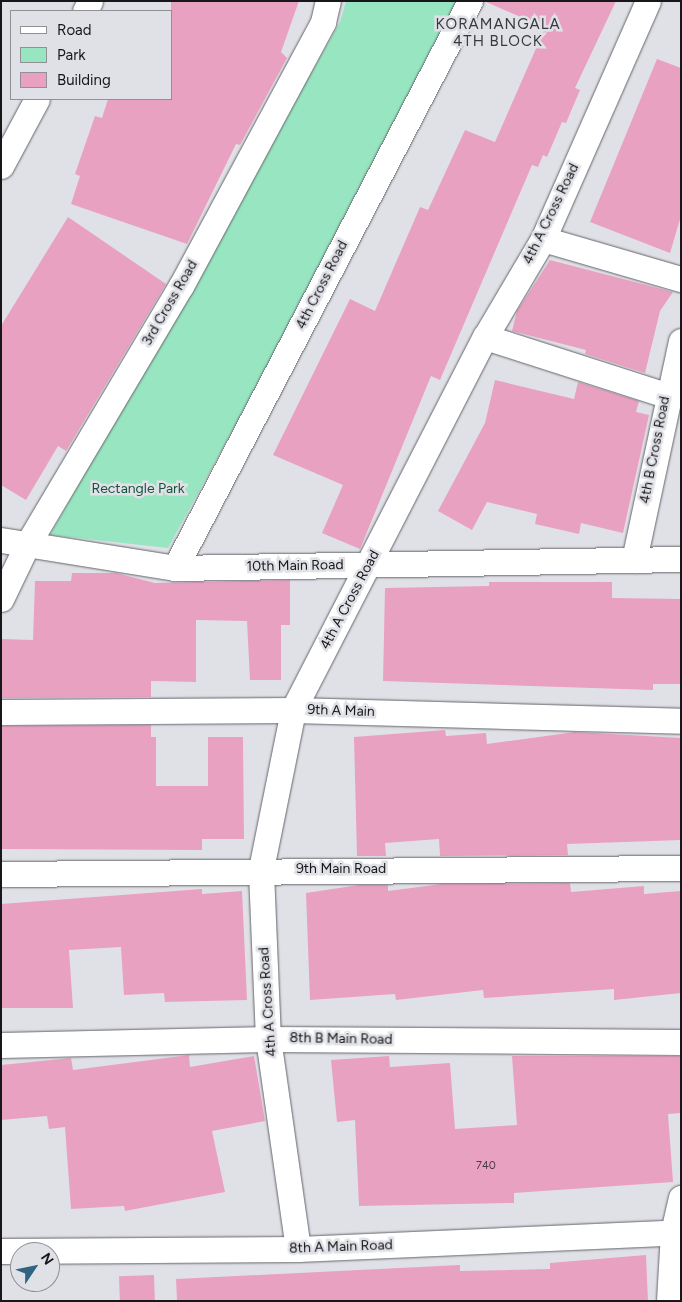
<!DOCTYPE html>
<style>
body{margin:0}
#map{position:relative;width:682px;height:1302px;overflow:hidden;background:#e0e1e7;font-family:Figtree,sans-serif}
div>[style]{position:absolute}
.green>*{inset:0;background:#98e6c1}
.building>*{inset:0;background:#e9a1c2;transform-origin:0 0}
.roads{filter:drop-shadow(0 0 1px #63656a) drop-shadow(0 0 1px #63656a)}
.street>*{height:25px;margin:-12.5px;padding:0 12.5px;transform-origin:12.5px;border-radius:12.5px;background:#fff}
span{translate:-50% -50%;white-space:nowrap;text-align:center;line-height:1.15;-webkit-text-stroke:5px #e0e1e7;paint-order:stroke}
.number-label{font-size:11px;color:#4c3a43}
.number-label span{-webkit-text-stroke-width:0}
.street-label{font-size:14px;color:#171719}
.park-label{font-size:14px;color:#15533b}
.neighbourhood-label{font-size:15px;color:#37393d;letter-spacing:1px}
.frame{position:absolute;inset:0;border:2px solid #171719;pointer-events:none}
.legend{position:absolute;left:10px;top:10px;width:162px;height:90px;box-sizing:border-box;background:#e0e1e7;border:1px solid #909095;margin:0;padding:6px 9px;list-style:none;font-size:15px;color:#171719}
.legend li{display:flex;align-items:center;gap:10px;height:25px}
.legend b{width:25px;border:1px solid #909095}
.north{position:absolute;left:10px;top:1242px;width:50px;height:50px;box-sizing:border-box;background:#e0e1e7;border:1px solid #909095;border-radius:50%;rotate:56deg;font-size:14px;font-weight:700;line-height:20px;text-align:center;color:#171719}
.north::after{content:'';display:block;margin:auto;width:18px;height:22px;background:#306480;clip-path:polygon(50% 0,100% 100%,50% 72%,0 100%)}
</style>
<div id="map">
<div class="green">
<i style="clip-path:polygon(346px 1px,468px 1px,168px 548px,50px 535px,340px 22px)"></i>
</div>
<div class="building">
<i style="clip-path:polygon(171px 1px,299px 1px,281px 52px,287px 58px,240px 145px,236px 144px,187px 244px,71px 204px,80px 176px,75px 174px,95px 116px,102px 118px,108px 99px,171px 99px)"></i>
<i style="clip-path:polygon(484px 1px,616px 1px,575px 88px,580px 90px,566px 123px,562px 122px,547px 157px,543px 155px,538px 167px,532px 165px,440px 380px,431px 376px,360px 549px,322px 533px,343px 485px,273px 455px,350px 299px,375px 311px,420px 207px,428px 210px,465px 130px,495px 142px,545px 28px)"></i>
<i style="clip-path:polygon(657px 59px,681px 68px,681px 216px,670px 253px,590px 222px)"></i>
<i style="clip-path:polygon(68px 217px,166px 284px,66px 451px,58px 446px,26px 500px,1px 485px,1px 326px)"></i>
<i style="clip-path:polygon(550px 260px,673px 292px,660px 311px,645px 373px,585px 354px,586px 350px,512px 331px,517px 311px)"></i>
<i style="clip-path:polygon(495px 380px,574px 399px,578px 382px,639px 401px,636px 412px,649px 415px,623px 533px,581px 523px,579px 534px,535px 524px,537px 514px,487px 502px,472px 530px,438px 511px,485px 423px)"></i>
<i style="clip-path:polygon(72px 573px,116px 573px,155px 583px,290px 580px,290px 625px,281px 625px,281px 680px,250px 680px,247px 621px,196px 620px,196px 682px,151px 681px,151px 697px,1px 698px,1px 639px,33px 640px,35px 581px,71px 581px)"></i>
<i style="clip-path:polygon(489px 582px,612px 582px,612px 598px,681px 599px,681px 684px,653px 684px,653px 690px,383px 681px,385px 588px,489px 586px)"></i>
<i style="clip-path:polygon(151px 725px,151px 737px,156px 737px,156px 786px,208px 786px,208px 737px,243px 737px,244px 839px,202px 839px,202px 850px,1px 849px,1px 726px)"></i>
<i style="clip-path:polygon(445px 730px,446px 736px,486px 733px,487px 744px,575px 732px,681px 738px,681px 840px,567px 844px,568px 855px,440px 856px,439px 839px,385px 843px,386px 856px,357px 856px,354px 737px)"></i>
<i style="clip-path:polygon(570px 883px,571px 892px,644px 886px,644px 894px,681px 891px,681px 993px,614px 1000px,614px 989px,484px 998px,483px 990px,396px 1000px,395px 994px,310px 1000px,306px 893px,359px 885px,388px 885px,388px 891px,442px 884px)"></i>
<i style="clip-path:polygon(202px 889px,202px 894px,242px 891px,247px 1000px,165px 1002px,164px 993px,124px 995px,121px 947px,69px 950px,73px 1008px,1px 1008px,1px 904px)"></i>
<i style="clip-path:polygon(189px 1055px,190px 1067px,254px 1056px,265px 1121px,212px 1131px,225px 1192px,125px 1211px,124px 1206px,71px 1209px,65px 1127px,49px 1129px,47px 1116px,1px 1120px,1px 1065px,71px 1058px,73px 1070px)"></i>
<i style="clip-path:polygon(389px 1056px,390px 1067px,450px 1063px,455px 1129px,517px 1125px,512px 1056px,681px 1056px,681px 1113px,668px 1114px,673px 1182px,514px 1193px,514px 1203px,359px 1206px,355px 1120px,337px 1122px,331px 1060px)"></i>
<i style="clip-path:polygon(646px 1255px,648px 1301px,177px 1301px,176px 1279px,460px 1265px,460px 1271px,550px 1269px,550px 1263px)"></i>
<i style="left:154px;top:1275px;width:26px;height:35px;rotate:88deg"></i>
</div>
<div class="roads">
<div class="street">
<i style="left:85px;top:11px;width:11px;rotate:-63deg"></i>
<i style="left:1px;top:166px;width:76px;rotate:-61.8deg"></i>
<i style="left:543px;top:239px;width:144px;rotate:16.2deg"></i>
<i style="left:485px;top:337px;width:190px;rotate:17.8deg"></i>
<i style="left:1px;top:540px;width:176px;rotate:9.1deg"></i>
<i style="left:175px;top:568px;width:506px;rotate:-1.02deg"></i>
<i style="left:634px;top:560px;width:224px;rotate:-77.9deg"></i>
<i style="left:175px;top:568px;width:639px;rotate:-62.51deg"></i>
<i style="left:1px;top:599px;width:60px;rotate:-64.3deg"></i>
<i style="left:27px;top:545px;width:301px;rotate:-59.3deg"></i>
<i style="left:181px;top:286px;width:300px;rotate:-61.7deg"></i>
<i style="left:323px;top:22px;width:22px;rotate:-77deg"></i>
<i style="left:1px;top:712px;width:292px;rotate:-0.4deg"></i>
<i style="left:293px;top:710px;width:388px;rotate:1.6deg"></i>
<i style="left:1px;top:874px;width:680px;rotate:-0.51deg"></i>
<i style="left:1px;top:1045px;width:267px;rotate:-1.3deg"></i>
<i style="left:268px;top:1039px;width:413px;rotate:0.4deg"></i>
<i style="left:298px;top:1249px;width:212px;rotate:-98.1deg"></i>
<i style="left:268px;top:1039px;width:170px;rotate:-92.4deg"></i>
<i style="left:261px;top:869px;width:162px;rotate:-78.6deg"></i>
<i style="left:293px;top:710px;width:420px;rotate:-62.8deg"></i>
<i style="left:485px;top:337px;width:114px;rotate:-59.4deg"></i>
<i style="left:543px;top:239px;width:260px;rotate:-66.2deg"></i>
<i style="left:1px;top:1251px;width:297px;rotate:-0.4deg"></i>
<i style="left:298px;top:1249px;width:383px;rotate:-2.5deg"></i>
<i style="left:669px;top:1301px;width:69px;rotate:-86.7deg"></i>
<i style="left:673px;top:1232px;width:35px;rotate:-77deg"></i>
</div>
</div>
<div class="number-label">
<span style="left:486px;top:1166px">740</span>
</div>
<div class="street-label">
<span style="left:551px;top:214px;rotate:-64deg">4th A Cross Road</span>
<span style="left:322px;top:285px;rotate:-63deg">4th Cross Road</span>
<span style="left:170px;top:303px;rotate:-60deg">3rd Cross Road</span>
<span style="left:655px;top:450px;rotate:-79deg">4th B Cross Road</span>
<span style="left:295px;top:566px;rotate:-1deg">10th Main Road</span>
<span style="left:350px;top:600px;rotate:-62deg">4th A Cross Road</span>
<span style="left:341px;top:711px;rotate:2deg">9th A Main</span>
<span style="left:341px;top:869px">9th Main Road</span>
<span style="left:268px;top:1002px;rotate:-94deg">4th A Cross Road</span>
<span style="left:341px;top:1039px;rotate:1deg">8th B Main Road</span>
<span style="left:341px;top:1247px;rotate:-2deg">8th A Main Road</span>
</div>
<div class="park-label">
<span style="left:138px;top:489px">Rectangle Park</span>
</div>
<div class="neighbourhood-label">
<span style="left:498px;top:33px">KORAMANGALA<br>4TH BLOCK</span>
</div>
<div class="frame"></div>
<ul class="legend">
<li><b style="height:6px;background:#fff"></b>Road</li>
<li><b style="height:14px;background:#98e6c1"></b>Park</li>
<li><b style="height:14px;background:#e9a1c2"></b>Building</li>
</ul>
<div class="north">N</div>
</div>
